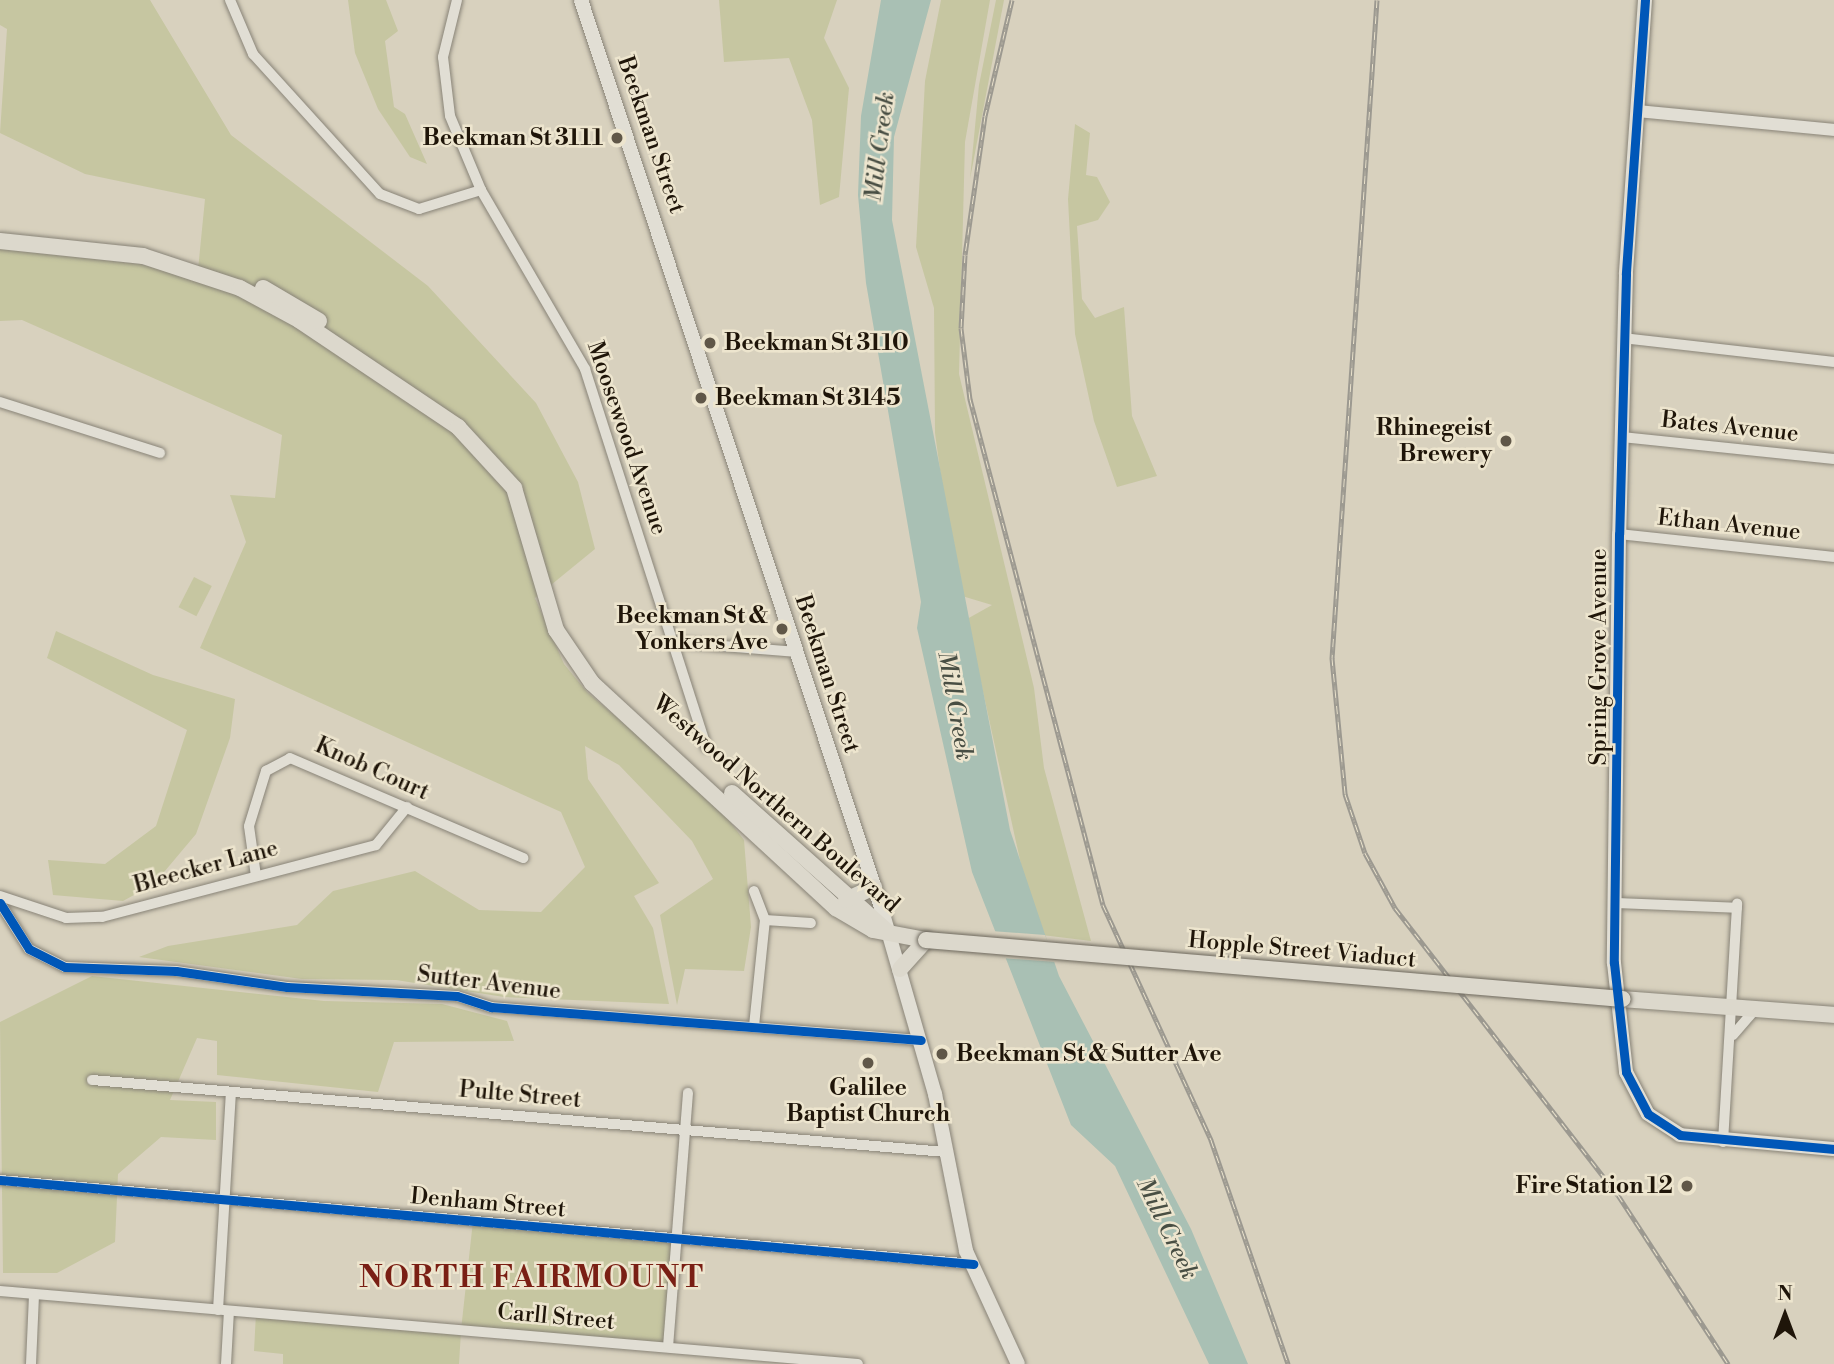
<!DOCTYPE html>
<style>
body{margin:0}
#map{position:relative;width:1834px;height:1364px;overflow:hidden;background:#d8d1be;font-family:"Libre Bodoni",serif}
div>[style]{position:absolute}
.green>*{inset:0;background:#c6c6a1;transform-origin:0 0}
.water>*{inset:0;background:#a9c0b4}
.pier>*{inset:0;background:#d8d1be}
.roads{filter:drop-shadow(0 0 2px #888377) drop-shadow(0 0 2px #888377)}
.minor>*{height:10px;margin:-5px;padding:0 5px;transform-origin:5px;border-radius:5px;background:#e1ded4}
.tertiary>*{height:12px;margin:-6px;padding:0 6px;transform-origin:6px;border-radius:6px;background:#e1ded4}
.secondary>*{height:14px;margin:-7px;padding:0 7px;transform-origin:7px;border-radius:7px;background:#e1ded4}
.primary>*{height:16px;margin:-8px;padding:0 8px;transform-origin:8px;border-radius:8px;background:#dcd8cc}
.rail>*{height:5px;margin-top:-2.5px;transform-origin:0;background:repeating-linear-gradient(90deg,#ede5ce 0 8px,#9c9990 0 16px);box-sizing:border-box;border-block:2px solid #9c9990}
.bridges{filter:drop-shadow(0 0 2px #6e695e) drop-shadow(0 0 2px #6e695e)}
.primary-bridge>*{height:16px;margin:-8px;padding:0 8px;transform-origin:8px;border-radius:8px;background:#dcd8cc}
.cycleway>*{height:9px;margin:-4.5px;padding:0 4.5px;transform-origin:4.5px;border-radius:4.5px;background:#0057b8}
.dots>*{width:19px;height:19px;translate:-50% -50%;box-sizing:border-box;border:4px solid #ede5ce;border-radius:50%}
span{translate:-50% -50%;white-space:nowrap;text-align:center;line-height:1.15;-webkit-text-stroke:5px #ede5ce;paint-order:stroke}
.street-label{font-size:23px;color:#1f1509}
.poi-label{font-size:23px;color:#1f1509;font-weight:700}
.right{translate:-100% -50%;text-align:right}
.left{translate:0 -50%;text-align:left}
.water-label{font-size:24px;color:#484e43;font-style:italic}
.district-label{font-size:30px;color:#7a1f14;font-weight:700;letter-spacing:2px}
.north{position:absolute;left:1750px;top:1280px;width:70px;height:70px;-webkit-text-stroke:5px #ede5ce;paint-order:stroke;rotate:0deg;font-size:19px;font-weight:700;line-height:28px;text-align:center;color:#1f1509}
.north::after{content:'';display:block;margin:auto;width:24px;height:32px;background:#1f1509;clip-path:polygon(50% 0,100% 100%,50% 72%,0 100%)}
</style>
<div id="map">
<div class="green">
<i style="clip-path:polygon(0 0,150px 0,231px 135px,428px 286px,536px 403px,578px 482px,595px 549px,535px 598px,564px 664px,587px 692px,714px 801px,744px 840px,751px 927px,744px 971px,685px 969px,677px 1005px,660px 915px,713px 879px,692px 841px,619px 765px,585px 746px,588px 779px,659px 883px,634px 896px,653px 928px,669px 1004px,504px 997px,396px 980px,302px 979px,139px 957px,168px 946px,297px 925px,333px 891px,415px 871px,479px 910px,541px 912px,585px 867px,561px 812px,200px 648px,246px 542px,230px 495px,275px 498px,282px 435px,22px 320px,0 321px,0 249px,140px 264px,197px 280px,205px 199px,85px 174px,0 133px,7px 29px,0 25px)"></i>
<i style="clip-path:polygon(348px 0,386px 0,398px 31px,385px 41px,394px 107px,405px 114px,427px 164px,410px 157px,378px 109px,355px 53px)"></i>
<i style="clip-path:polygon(719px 0,837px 0,824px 38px,849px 88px,839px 197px,820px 205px,812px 120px,789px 58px,724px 62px)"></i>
<i style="clip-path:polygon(941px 0,990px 0,965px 142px,959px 374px,1034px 688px,1044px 768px,1091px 941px,1042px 935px,1031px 910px,967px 619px,992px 605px,962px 596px,946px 514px,935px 433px,934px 308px,916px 247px,925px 81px)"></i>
<i style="clip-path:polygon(996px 0,1004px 0,970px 179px,979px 85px)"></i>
<i style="clip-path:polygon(1075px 124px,1090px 133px,1086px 175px,1097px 177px,1110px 202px,1098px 220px,1077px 226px,1082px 299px,1095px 318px,1124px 307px,1132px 416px,1157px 476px,1117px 487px,1094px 421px,1075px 334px,1068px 199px)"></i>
<i style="left:194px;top:577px;width:20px;height:34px;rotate:27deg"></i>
<i style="clip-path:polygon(56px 631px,153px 675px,235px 699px,230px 738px,196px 834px,154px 884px,123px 901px,53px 895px,48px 860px,105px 864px,156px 826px,187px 730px,47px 658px)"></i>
<i style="clip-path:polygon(92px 976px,324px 1001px,442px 1004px,507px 1021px,514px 1041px,394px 1042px,378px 1092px,217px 1075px,217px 1041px,197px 1038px,170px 1100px,216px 1102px,216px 1140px,161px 1137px,118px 1174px,115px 1242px,57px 1273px,3px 1273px,0 1022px)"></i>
<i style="clip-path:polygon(473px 1221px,677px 1239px,668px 1347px,461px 1331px,459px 1364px,283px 1364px,283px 1354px,254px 1351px,256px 1313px,461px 1330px)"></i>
</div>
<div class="water">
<i style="clip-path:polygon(881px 0,931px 0,894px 137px,892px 220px,1010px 830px,1059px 976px,1191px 1229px,1248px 1364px,1209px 1364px,1115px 1166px,1071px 1125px,972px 872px,917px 628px,921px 602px,866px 283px,858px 195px,861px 116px)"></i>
</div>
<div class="pier">
<i style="clip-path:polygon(991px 931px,1045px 935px,1056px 962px,1001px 958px)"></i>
</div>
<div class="roads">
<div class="minor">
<i style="left:230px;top:0;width:59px;rotate:66.9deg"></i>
<i style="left:253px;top:54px;width:189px;rotate:47.8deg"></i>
<i style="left:380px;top:194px;width:42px;rotate:21deg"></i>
<i style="left:419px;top:209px;width:65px;rotate:-17deg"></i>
<i style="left:457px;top:0;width:59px;rotate:103.8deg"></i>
<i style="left:443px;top:57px;width:59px;rotate:83.2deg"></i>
<i style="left:450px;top:116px;width:80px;rotate:67.3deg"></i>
<i style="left:481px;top:190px;width:207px;rotate:59.8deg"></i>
<i style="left:585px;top:369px;width:397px;rotate:72.2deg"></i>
<i style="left:1623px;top:338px;width:212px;rotate:6.5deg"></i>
<i style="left:0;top:402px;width:168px;rotate:17.7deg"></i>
<i style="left:1622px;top:437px;width:213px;rotate:5.9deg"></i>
<i style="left:1619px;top:534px;width:216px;rotate:6.1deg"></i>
<i style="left:672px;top:642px;width:124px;rotate:4.6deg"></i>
<i style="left:256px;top:876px;width:50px;rotate:-98deg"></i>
<i style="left:249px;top:826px;width:58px;rotate:-72.8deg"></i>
<i style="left:266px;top:771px;width:27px;rotate:-28deg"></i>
<i style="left:290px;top:758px;width:254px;rotate:23.2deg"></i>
<i style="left:0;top:896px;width:70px;rotate:18.4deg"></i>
<i style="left:66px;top:918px;width:36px;rotate:-2deg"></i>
<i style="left:102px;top:917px;width:283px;rotate:-14.7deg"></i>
<i style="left:376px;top:845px;width:49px;rotate:-50.8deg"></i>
<i style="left:0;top:903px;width:54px;rotate:57.8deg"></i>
<i style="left:29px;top:949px;width:40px;rotate:26.6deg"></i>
<i style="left:65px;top:967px;width:111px;rotate:2.1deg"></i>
<i style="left:176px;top:971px;width:112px;rotate:8.2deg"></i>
<i style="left:287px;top:987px;width:170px;rotate:3deg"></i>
<i style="left:457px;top:996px;width:36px;rotate:18deg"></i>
<i style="left:491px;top:1007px;width:431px;rotate:4.4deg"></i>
<i style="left:1615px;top:903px;width:122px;rotate:2.3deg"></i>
<i style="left:765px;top:920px;width:46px;rotate:3.7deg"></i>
<i style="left:754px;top:1026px;width:107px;rotate:-84.1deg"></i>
<i style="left:765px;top:920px;width:31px;rotate:-111deg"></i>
<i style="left:1733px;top:1035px;width:33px;rotate:-49deg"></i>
<i style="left:92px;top:1080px;width:856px;rotate:4.82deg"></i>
<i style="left:1723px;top:1142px;width:239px;rotate:-86.6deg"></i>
<i style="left:0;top:1180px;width:977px;rotate:4.93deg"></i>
<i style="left:0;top:1291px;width:861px;rotate:4.86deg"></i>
<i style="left:218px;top:1310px;width:217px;rotate:-86.6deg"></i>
<i style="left:668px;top:1347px;width:255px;rotate:-85.5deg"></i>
<i style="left:31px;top:1364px;width:70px;rotate:-87.5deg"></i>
<i style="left:226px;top:1364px;width:53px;rotate:-86.8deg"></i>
</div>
<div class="tertiary">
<i style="left:1638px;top:111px;width:197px;rotate:5.5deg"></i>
</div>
<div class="secondary">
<i style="left:581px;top:0;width:955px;rotate:71.7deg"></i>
<i style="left:881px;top:907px;width:195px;rotate:73.9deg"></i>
<i style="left:935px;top:1094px;width:160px;rotate:78.8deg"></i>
<i style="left:966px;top:1251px;width:124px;rotate:65.3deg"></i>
<i style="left:1645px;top:0;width:275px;rotate:94deg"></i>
<i style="left:1626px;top:274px;width:260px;rotate:91.5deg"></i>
<i style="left:1619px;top:534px;width:429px;rotate:90.7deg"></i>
<i style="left:1614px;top:963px;width:110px;rotate:83.7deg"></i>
<i style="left:1626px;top:1072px;width:47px;rotate:62.4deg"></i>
<i style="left:1648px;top:1114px;width:38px;rotate:33deg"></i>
<i style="left:1680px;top:1135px;width:155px;rotate:5.2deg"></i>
</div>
<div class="primary">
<i style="left:0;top:241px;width:144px;rotate:6deg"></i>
<i style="left:143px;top:256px;width:102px;rotate:18.3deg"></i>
<i style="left:240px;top:288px;width:67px;rotate:28.5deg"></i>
<i style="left:299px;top:320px;width:192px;rotate:33.9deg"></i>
<i style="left:458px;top:427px;width:83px;rotate:47.4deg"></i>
<i style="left:514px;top:488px;width:148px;rotate:73.5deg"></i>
<i style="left:556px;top:630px;width:64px;rotate:55.8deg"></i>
<i style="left:592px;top:683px;width:332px;rotate:42.7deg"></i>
<i style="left:836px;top:908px;width:43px;rotate:30.7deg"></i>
<i style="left:873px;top:930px;width:54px;rotate:10.7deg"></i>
<i style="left:263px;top:288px;width:65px;rotate:30.5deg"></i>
<i style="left:732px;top:793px;width:208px;rotate:41.7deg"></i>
<i style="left:846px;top:900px;width:31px;rotate:-25deg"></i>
<i style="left:900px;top:969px;width:39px;rotate:-48deg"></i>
<i style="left:1623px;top:999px;width:212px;rotate:4.3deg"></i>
</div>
</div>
<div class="rail">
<i style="left:1012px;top:0;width:119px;rotate:103.1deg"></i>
<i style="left:985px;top:116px;width:140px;rotate:98.2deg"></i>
<i style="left:965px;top:255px;width:73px;rotate:93.1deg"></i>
<i style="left:961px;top:328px;width:72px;rotate:82.8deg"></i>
<i style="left:970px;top:399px;width:523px;rotate:75.27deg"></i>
<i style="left:1103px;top:905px;width:259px;rotate:65.3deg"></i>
<i style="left:1211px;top:1140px;width:237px;rotate:71deg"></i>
<i style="left:1377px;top:0;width:660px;rotate:93.91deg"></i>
<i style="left:1332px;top:658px;width:137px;rotate:84.5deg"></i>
<i style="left:1345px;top:794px;width:62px;rotate:71.3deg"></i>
<i style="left:1365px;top:853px;width:63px;rotate:61.4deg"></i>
<i style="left:1395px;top:908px;width:363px;rotate:52.2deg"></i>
<i style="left:1618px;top:1195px;width:202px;rotate:56.9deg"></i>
</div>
<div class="bridges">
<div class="primary-bridge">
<i style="left:926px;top:940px;width:699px;rotate:4.84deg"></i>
</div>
</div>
<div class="cycleway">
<i style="left:1645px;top:0;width:275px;rotate:94deg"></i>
<i style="left:1626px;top:274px;width:260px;rotate:91.5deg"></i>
<i style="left:1619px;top:534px;width:429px;rotate:90.7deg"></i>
<i style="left:1614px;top:963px;width:110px;rotate:83.7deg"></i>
<i style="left:1626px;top:1072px;width:47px;rotate:62.4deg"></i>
<i style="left:1648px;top:1114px;width:38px;rotate:33deg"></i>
<i style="left:1680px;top:1135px;width:155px;rotate:5.2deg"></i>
<i style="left:0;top:903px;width:54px;rotate:57.8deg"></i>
<i style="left:29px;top:949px;width:40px;rotate:26.6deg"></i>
<i style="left:65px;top:967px;width:111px;rotate:2.1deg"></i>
<i style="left:176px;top:971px;width:112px;rotate:8.2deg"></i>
<i style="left:287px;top:987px;width:170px;rotate:3deg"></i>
<i style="left:457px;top:996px;width:36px;rotate:18deg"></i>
<i style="left:491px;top:1007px;width:431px;rotate:4.4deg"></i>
<i style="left:0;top:1180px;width:977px;rotate:4.93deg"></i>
</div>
<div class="dots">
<i style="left:617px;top:138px;background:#605748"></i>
<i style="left:710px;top:343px;background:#605748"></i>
<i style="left:701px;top:398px;background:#605748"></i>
<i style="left:1506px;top:441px;background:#605748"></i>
<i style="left:782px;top:629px;background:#605748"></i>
<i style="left:942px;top:1054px;background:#605748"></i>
<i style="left:868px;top:1063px;background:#605748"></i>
<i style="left:1687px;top:1186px;background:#605748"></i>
</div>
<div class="street-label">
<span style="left:651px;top:135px;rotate:71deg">Beekman Street</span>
<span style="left:1730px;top:427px;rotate:6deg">Bates Avenue</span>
<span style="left:627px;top:438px;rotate:71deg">Moosewood Avenue</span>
<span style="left:1729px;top:525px;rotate:6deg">Ethan Avenue</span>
<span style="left:1599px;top:657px;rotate:-90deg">Spring Grove Avenue</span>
<span style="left:827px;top:674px;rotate:72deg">Beekman Street</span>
<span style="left:372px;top:769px;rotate:24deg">Knob Court</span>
<span style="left:776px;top:804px;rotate:41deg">Westwood Northern Boulevard</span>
<span style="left:206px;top:867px;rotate:-15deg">Bleecker Lane</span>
<span style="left:1302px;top:950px;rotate:5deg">Hopple Street Viaduct</span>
<span style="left:489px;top:983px;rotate:7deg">Sutter Avenue</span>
<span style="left:520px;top:1095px;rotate:5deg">Pulte Street</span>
<span style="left:488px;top:1203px;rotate:5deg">Denham Street</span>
<span style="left:556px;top:1317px;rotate:5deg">Carll Street</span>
</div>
<div class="poi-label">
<span class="right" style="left:603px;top:138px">Beekman St 3111</span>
<span class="left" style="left:724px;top:343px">Beekman St 3110</span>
<span class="left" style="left:715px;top:398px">Beekman St 3145</span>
<span class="right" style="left:1492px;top:441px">Rhinegeist<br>Brewery</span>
<span class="right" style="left:768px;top:629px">Beekman St &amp;<br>Yonkers Ave</span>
<span class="left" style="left:956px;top:1054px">Beekman St &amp; Sutter Ave</span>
<span style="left:868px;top:1101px">Galilee<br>Baptist Church</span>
<span class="right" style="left:1673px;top:1186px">Fire Station 12</span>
</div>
<div class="water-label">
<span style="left:881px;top:147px;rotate:-83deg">Mill Creek</span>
<span style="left:954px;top:706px;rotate:80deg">Mill Creek</span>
<span style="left:1166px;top:1229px;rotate:64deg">Mill Creek</span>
</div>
<div class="district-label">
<span style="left:532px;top:1278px">NORTH FAIRMOUNT</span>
</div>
<div class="north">N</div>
</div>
